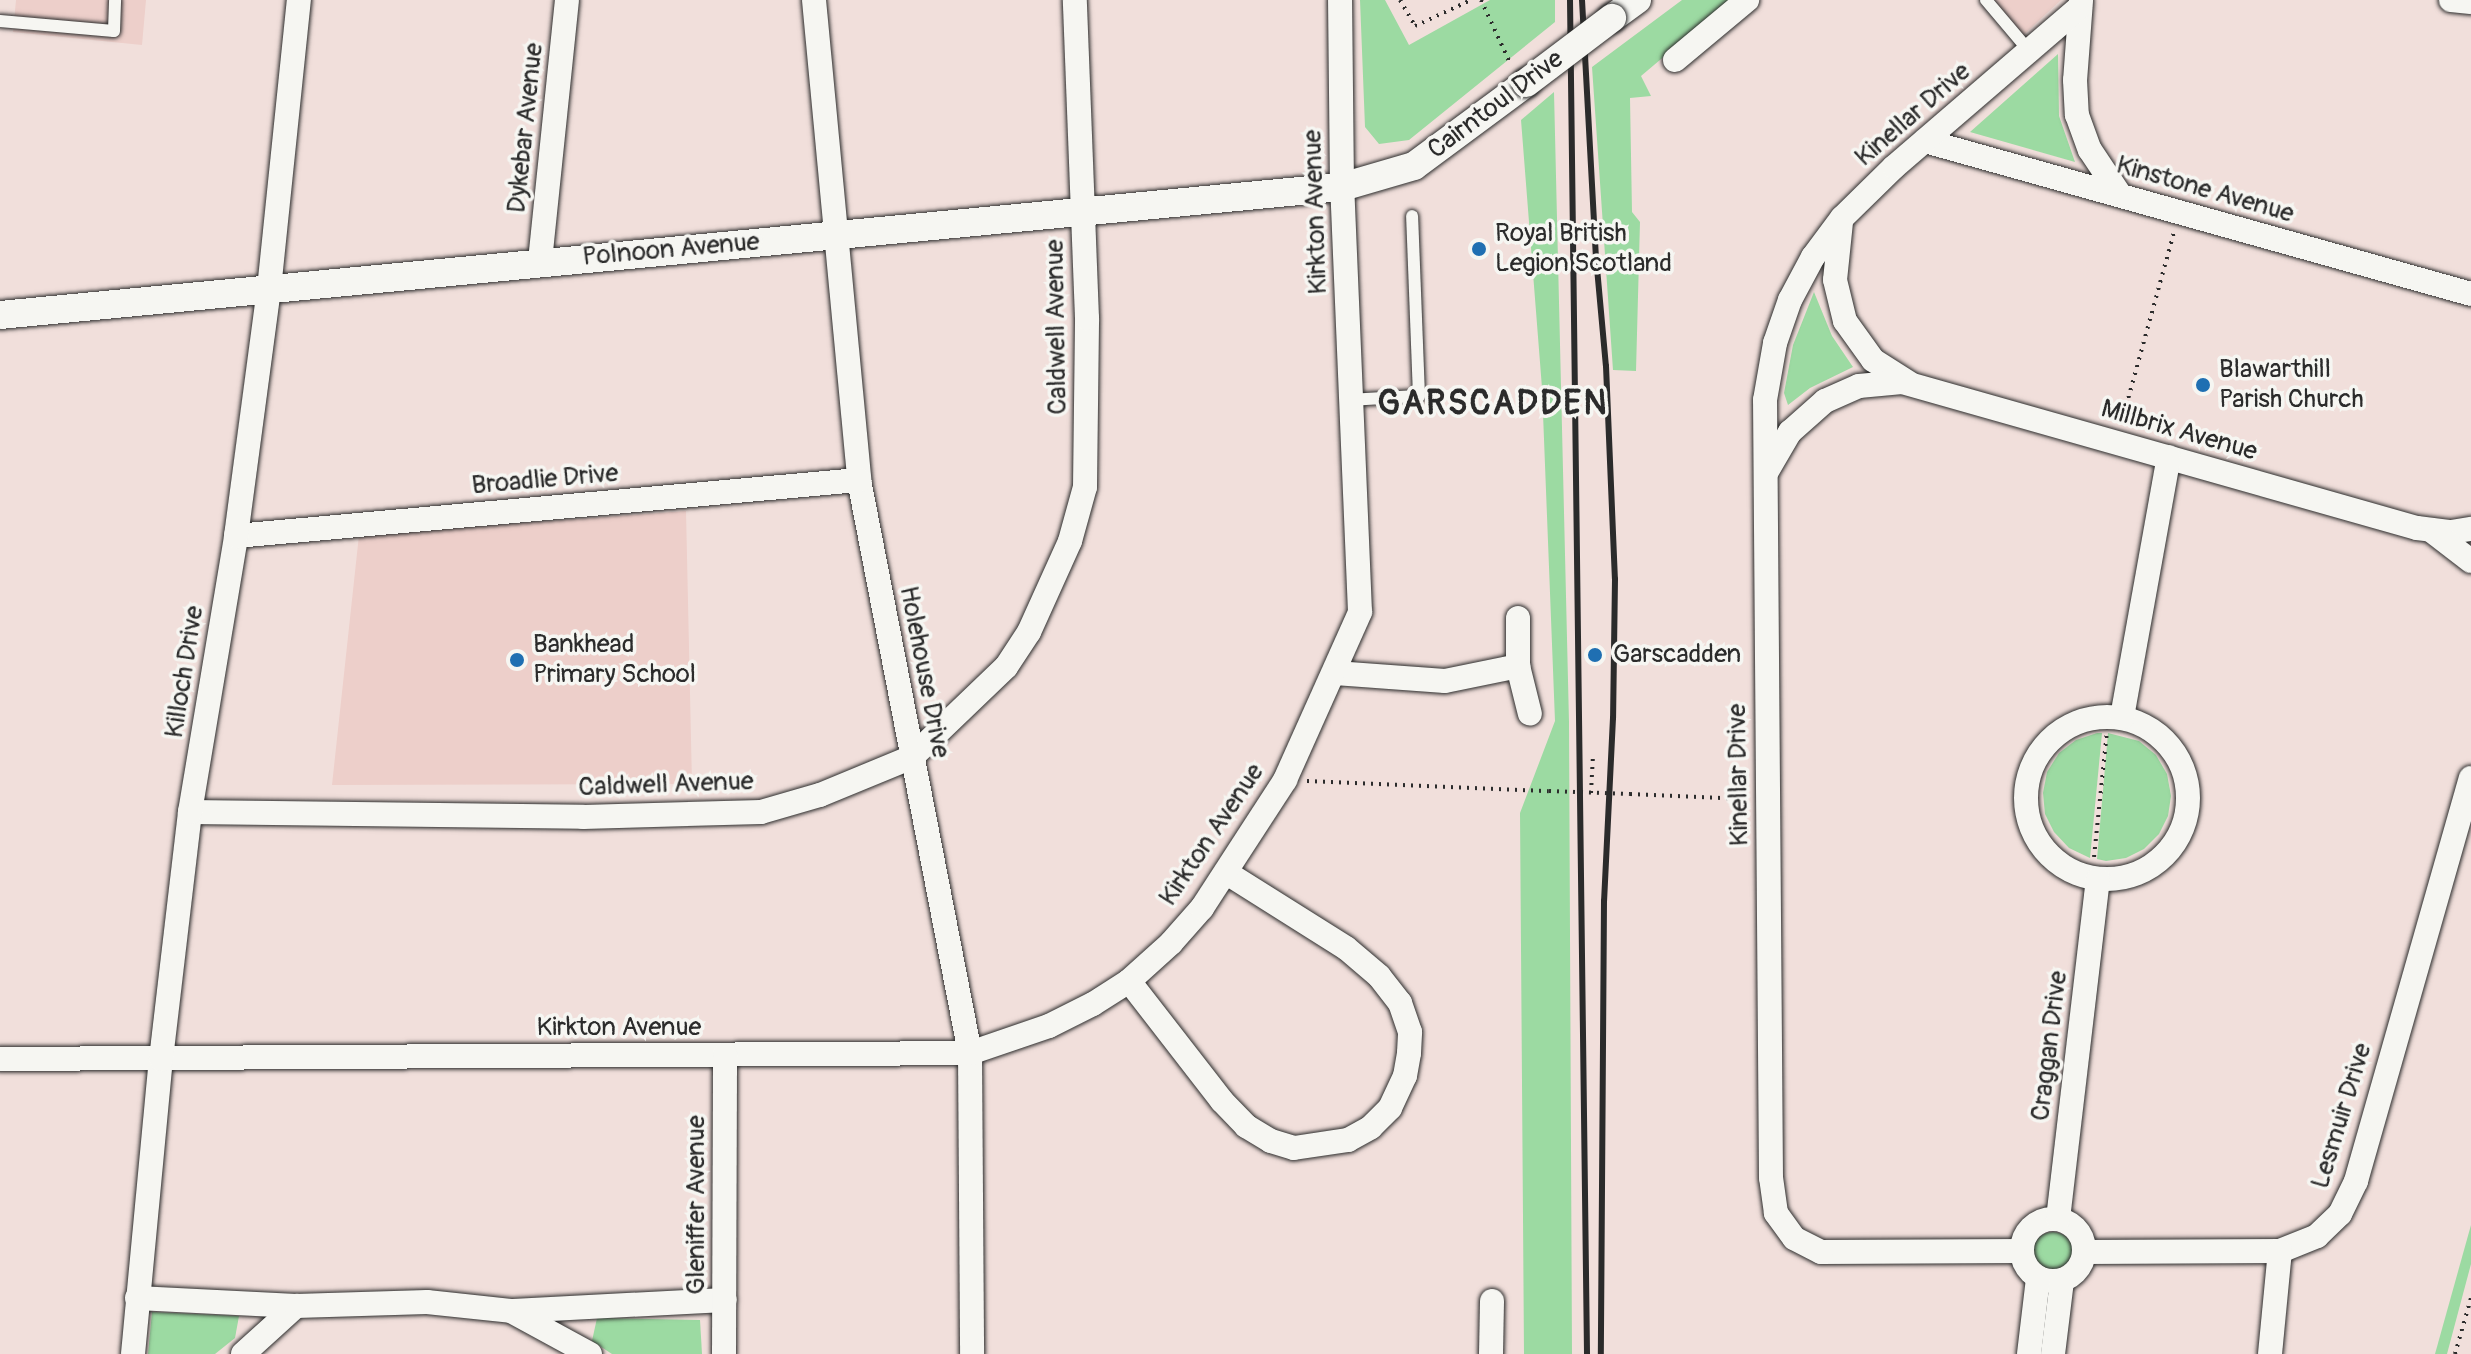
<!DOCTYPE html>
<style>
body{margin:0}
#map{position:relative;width:2471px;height:1354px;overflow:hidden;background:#f1dfdb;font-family:Pangolin,sans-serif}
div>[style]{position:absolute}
.built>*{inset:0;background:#edcfca}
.green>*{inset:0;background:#9cdaa2}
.round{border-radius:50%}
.path>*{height:4px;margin-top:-2px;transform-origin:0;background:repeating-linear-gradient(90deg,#2b2b2b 0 2px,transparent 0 8px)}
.roads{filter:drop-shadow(0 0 2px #2b2b2b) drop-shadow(0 0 2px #2b2b2b)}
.service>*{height:12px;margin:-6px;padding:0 6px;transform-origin:6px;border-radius:6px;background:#f6f6f2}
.minor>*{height:24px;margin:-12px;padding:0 12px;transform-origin:12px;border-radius:12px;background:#f6f6f2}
.minor>.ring{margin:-12px;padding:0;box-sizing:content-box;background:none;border:24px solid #f6f6f2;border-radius:50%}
.tertiary>*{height:28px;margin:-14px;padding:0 14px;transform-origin:14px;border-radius:14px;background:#f6f6f2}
.rail>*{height:6px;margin:-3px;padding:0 3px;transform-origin:3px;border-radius:3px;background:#2b2b2b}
.path-bridge>*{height:4px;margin-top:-2px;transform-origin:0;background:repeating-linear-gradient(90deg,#2b2b2b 0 2px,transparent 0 8px)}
.bridges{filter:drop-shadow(0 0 2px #2b2b2b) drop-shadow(0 0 2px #2b2b2b)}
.tertiary-bridge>*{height:28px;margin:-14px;padding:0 14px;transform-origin:14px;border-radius:14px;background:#f6f6f2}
.dots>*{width:22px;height:22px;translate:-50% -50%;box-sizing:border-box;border:4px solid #f6f6f2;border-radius:50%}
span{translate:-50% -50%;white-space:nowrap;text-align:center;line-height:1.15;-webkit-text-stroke:7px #f6f6f2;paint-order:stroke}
.street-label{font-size:26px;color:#2b2b2b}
.poi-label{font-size:26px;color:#2b2b2b}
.left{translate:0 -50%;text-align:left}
.district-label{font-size:34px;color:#2b2b2b;font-weight:700;letter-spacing:2px}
</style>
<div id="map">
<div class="built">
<i style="clip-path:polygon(16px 0,146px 0,142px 45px,13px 32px)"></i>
<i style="clip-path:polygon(1979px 0,2061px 0,2015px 43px)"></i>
<i style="clip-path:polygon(686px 511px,692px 784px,332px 785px,359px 535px)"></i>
</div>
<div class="green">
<i style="clip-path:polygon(1360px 0,1385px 0,1409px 45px,1490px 0,1555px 0,1555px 22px,1409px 140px,1379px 144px,1365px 127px)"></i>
<i style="clip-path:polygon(1682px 0,1731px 0,1641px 76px,1651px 96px,1630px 98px,1632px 212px,1640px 222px,1636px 371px,1613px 370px,1592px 67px)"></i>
<i style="clip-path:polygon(2058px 54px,2059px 116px,2075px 162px,1970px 132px)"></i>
<i style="clip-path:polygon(1554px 92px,1569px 722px,1572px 1354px,1524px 1354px,1520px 813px,1555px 721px,1542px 388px,1521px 120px)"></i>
<i style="clip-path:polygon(1814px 292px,1832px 336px,1853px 367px,1810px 388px,1788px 405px,1784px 393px,1793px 345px)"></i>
<i style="clip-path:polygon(2097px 733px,2102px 733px,2090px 858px,2069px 848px,2054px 832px,2045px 814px,2043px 793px,2047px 772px,2059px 753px,2076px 740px)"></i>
<i style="clip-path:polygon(2108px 733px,2139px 741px,2156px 755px,2167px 774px,2171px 796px,2168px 816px,2159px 834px,2144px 849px,2126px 858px,2106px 861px,2097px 859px)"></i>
<i style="clip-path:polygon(2471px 1225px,2471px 1264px,2447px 1354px,2435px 1354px)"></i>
<i class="round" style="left:2033px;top:1232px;width:40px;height:40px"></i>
<i style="clip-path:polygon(152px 1312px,239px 1316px,235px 1338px,215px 1354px,148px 1354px)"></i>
<i style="clip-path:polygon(597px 1318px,700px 1320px,702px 1354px,612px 1354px,592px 1341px)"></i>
</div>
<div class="path">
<i style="left:1400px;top:0;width:30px;rotate:60deg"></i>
<i style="left:1415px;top:26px;width:62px;rotate:-24.9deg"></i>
<i style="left:1481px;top:0;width:69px;rotate:65.3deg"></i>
<i style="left:2122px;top:421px;width:196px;rotate:-74.6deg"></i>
<i style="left:1307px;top:781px;width:242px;rotate:2.4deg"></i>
<i style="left:1591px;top:793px;width:37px;rotate:-87deg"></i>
<i style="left:1630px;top:794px;width:115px;rotate:2.5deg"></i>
<i style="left:2094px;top:857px;width:127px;rotate:-84.1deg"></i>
<i style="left:2455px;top:1354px;width:58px;rotate:-74.1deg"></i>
</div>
<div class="roads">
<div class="service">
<i style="left:1986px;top:0;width:68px;rotate:49.8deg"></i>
<i style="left:0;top:21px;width:114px;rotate:5deg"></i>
<i style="left:114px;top:31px;width:31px;rotate:-88deg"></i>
<i style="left:1351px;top:400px;width:68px;rotate:-3.4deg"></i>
<i style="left:1419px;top:396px;width:180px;rotate:-92.2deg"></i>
</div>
<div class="minor">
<i style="left:814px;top:0;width:482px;rotate:84.6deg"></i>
<i style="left:859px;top:480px;width:584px;rotate:79.04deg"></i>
<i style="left:970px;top:1053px;width:301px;rotate:89.6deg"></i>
<i style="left:2451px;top:0;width:20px;rotate:6deg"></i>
<i style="left:2081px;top:1px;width:79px;rotate:94.3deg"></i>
<i style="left:2075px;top:80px;width:35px;rotate:87deg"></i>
<i style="left:2077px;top:115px;width:37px;rotate:70deg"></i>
<i style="left:2090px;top:150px;width:54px;rotate:56.3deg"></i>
<i style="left:1675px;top:60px;width:94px;rotate:-39.8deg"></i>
<i style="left:1925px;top:141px;width:567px;rotate:15.65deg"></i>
<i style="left:1841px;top:222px;width:58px;rotate:95.9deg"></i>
<i style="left:1835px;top:280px;width:42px;rotate:76.3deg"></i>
<i style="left:1845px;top:321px;width:48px;rotate:54.3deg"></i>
<i style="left:1873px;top:360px;width:43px;rotate:32.6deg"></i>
<i style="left:540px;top:261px;width:262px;rotate:-84.1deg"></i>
<i style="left:1766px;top:473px;width:48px;rotate:-59.7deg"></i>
<i style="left:1790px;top:432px;width:47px;rotate:-41.5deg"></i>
<i style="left:1825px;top:401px;width:37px;rotate:-24deg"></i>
<i style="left:1859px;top:386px;width:43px;rotate:-5.3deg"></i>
<i style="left:1902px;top:382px;width:535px;rotate:15.83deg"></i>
<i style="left:2417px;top:528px;width:34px;rotate:7deg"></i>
<i style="left:2451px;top:532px;width:20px;rotate:-9deg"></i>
<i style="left:2432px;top:531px;width:49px;rotate:37.6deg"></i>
<i style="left:236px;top:536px;width:626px;rotate:-5.14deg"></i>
<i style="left:1518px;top:618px;width:48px;rotate:90deg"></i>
<i style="left:1518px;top:666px;width:49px;rotate:76deg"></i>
<i style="left:1335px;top:673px;width:110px;rotate:4.2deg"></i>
<i style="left:1445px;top:681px;width:75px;rotate:-11.6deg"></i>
<i class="ring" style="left:2026px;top:717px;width:138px;height:138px"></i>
<i style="left:2122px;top:717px;width:264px;rotate:-79.8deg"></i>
<i style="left:190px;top:812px;width:393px;rotate:0.7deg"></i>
<i style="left:583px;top:817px;width:178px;rotate:-1.6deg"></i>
<i style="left:761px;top:812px;width:61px;rotate:-16.1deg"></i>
<i style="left:820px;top:795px;width:100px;rotate:-22.4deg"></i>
<i style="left:912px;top:757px;width:130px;rotate:-43.8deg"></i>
<i style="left:1006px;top:667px;width:42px;rotate:-56.7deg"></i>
<i style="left:1029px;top:632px;width:100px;rotate:-65.7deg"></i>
<i style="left:1070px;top:541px;width:56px;rotate:-74.5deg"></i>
<i style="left:1085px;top:487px;width:169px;rotate:-89.3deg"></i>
<i style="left:1087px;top:318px;width:318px;rotate:-92.2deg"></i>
<i style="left:1129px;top:981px;width:152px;rotate:52.2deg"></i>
<i style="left:1222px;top:1101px;width:35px;rotate:46deg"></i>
<i style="left:1246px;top:1126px;width:29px;rotate:31deg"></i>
<i style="left:1271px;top:1141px;width:24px;rotate:17deg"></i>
<i style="left:1294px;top:1148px;width:55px;rotate:-8.4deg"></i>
<i style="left:1348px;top:1140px;width:26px;rotate:-29deg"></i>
<i style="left:1371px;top:1127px;width:27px;rotate:-45deg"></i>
<i style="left:1390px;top:1108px;width:35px;rotate:-65deg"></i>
<i style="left:1405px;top:1076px;width:23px;rotate:-80deg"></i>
<i style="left:1409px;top:1053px;width:21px;rotate:-87deg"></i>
<i style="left:1410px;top:1032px;width:31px;rotate:-109deg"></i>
<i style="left:1400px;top:1003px;width:34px;rotate:-128deg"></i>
<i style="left:1379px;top:976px;width:43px;rotate:-139.7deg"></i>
<i style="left:1346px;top:948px;width:141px;rotate:-147.8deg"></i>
<i style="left:0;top:1059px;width:970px;rotate:-0.35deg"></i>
<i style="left:970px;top:1053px;width:83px;rotate:-18.9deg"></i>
<i style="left:1049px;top:1026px;width:49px;rotate:-26.6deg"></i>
<i style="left:1093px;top:1004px;width:43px;rotate:-32.6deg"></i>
<i style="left:1129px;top:981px;width:57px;rotate:-42.1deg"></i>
<i style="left:1171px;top:943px;width:47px;rotate:-48.5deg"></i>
<i style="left:1202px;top:908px;width:153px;rotate:-57deg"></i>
<i style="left:1285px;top:780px;width:184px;rotate:-65.9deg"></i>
<i style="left:1360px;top:612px;width:425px;rotate:-92.4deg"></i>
<i style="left:1342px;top:187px;width:187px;rotate:-90.6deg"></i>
<i class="ring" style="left:2022px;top:1219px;width:38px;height:38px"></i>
<i style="left:2058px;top:1219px;width:342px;rotate:-83.3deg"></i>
<i style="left:2022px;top:1251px;width:201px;rotate:179.7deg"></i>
<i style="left:1821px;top:1252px;width:30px;rotate:-153deg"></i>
<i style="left:1794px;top:1238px;width:31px;rotate:-126deg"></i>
<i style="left:1776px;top:1213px;width:35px;rotate:-98deg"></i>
<i style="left:1771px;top:1178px;width:778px;rotate:-90.44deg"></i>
<i style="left:1765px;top:400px;width:58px;rotate:-80deg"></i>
<i style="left:1775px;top:343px;width:46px;rotate:-70.8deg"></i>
<i style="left:1790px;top:300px;width:49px;rotate:-61.9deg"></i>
<i style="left:1813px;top:257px;width:49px;rotate:-53.4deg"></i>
<i style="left:1842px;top:218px;width:73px;rotate:-44.4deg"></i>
<i style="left:1894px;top:167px;width:245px;rotate:-40.7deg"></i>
<i style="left:2085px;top:1252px;width:195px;rotate:-0.3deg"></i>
<i style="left:2280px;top:1251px;width:40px;rotate:-22deg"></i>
<i style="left:2317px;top:1236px;width:32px;rotate:-44deg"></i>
<i style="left:2340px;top:1214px;width:37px;rotate:-64deg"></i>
<i style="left:2356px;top:1181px;width:419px;rotate:-74.1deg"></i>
<i style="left:137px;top:1298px;width:159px;rotate:2.9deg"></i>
<i style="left:513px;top:1311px;width:212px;rotate:-3deg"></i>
<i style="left:133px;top:1354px;width:296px;rotate:-84.6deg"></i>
<i style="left:161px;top:1059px;width:249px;rotate:-83.3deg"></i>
<i style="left:190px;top:812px;width:280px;rotate:-80.5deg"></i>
<i style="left:236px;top:536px;width:249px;rotate:-82.4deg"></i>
<i style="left:269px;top:289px;width:291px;rotate:-84.1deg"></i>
<i style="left:243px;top:1354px;width:72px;rotate:-42.2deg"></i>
<i style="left:296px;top:1306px;width:131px;rotate:-1.7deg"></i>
<i style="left:427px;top:1302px;width:84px;rotate:6.1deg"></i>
<i style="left:511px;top:1311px;width:90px;rotate:28.6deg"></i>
<i style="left:724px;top:1354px;width:299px;rotate:-89.8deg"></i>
<i style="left:1491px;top:1354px;width:53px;rotate:-88.9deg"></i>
<i style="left:2029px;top:1354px;width:77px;rotate:-83.2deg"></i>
<i style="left:2053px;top:1354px;width:74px;rotate:-83deg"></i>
<i style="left:2270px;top:1354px;width:103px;rotate:-84.5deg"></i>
</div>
<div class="tertiary">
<i style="left:1612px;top:18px;width:31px;rotate:-36deg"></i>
<i style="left:0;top:315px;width:1348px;rotate:-5.45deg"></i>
<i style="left:1342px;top:187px;width:75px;rotate:-16.3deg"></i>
<i style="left:1414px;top:166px;width:139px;rotate:-36.5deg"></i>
</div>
</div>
<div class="rail">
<i style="left:1570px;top:0;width:1354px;rotate:89.28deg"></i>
<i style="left:1582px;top:0;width:257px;rotate:86.9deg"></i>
<i style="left:1596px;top:257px;width:109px;rotate:84.8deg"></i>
<i style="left:1606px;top:366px;width:213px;rotate:87.6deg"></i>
<i style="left:1615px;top:579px;width:139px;rotate:90.8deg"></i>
<i style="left:1613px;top:718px;width:183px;rotate:92.8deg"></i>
<i style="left:1604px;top:901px;width:453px;rotate:90.4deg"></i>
</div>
<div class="path-bridge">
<i style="left:1549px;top:791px;width:81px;rotate:2.1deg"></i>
</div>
<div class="bridges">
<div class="tertiary-bridge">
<i style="left:1526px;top:83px;width:108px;rotate:-37.1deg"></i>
</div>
</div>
<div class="dots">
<i style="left:1479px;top:249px;background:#1f6fb2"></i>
<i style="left:2203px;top:385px;background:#1f6fb2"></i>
<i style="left:1595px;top:655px;background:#1f6fb2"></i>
<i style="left:517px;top:660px;background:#1f6fb2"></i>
</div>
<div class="street-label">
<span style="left:1496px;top:105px;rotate:-37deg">Cairntoul Drive</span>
<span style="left:1913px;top:115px;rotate:-41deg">Kinellar Drive</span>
<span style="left:526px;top:128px;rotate:-84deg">Dykebar Avenue</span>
<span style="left:2205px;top:190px;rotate:16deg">Kinstone Avenue</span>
<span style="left:1316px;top:212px;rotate:-92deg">Kirkton Avenue</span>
<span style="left:671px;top:250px;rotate:-5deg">Polnoon Avenue</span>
<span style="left:1057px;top:327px;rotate:-91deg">Caldwell Avenue</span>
<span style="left:2179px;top:431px;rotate:16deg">Millbrix Avenue</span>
<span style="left:545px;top:480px;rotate:-5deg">Broadlie Drive</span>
<span style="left:185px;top:672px;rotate:-81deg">Killoch Drive</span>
<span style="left:924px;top:672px;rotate:79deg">Holehouse Drive</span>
<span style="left:1739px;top:775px;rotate:-91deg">Kinellar Drive</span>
<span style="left:666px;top:785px;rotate:-2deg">Caldwell Avenue</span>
<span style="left:1212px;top:835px;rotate:-56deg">Kirkton Avenue</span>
<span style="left:619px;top:1028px">Kirkton Avenue</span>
<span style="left:2050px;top:1046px;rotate:-83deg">Craggan Drive</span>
<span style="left:2342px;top:1116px;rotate:-73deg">Lesmuir Drive</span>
<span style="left:697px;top:1205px;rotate:-90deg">Gleniffer Avenue</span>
</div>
<div class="poi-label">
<span class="left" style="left:1495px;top:249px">Royal British<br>Legion Scotland</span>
<span class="left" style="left:2219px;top:385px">Blawarthill<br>Parish Church</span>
<span class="left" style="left:533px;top:660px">Bankhead<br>Primary School</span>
<span class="left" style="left:1613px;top:655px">Garscadden</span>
</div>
<div class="district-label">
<span style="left:1493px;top:404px">GARSCADDEN</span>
</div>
</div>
